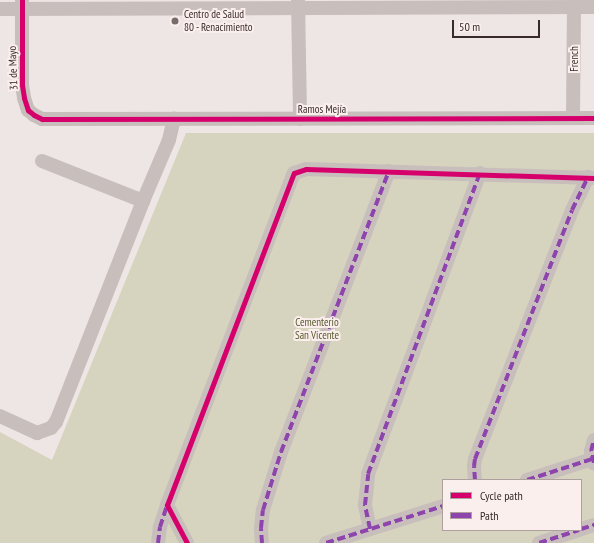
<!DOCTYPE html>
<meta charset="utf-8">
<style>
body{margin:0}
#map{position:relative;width:594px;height:543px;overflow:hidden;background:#eee6e4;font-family:"PT Sans Narrow",sans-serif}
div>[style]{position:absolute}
.green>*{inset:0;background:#d6d3be}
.minor>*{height:14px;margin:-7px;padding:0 7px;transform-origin:7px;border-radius:7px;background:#c8bebc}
.quiet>*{height:4px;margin-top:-2px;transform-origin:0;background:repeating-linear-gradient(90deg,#8e44ad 0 8px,transparent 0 12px)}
.cycleway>*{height:5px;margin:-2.5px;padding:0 2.5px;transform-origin:2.5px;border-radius:2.5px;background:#d6006c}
.dots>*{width:11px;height:11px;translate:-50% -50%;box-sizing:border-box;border:2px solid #faefec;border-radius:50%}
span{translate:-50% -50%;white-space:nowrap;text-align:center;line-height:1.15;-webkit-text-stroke:4px #faefec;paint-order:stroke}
.poi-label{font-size:11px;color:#392a2a}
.left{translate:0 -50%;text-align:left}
.street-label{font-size:11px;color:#392a2a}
.park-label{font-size:11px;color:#57582d}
.legend{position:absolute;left:442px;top:479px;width:140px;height:52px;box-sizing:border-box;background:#faefec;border:1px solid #ada09e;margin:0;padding:5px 7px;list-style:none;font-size:12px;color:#392a2a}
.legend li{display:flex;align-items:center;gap:8px;height:20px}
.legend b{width:20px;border:1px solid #ada09e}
.scale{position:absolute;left:452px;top:20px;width:88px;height:18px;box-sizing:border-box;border:2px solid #392a2a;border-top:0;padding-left:5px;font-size:12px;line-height:14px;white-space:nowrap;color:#392a2a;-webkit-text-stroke:3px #faefec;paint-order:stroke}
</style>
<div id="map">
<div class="green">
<i style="clip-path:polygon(evenodd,186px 133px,594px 133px,594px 543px,0 543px,0 432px,52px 460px,186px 133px,443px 480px,581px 480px,581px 530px,443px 530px,443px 480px)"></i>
</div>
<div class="minor">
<i style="left:22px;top:0;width:85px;rotate:90deg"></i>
<i style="left:22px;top:85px;width:13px;rotate:81deg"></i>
<i style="left:24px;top:98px;width:13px;rotate:72deg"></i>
<i style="left:28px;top:110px;width:8px;rotate:40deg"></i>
<i style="left:34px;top:115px;width:9px;rotate:27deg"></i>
<i style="left:42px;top:119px;width:552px;rotate:-0.1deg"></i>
<i style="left:298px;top:0;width:119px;rotate:89deg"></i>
<i style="left:0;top:9px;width:594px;rotate:-0.19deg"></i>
<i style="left:573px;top:118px;width:118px;rotate:-89.5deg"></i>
<i style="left:42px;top:161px;width:109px;rotate:21.6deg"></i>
<i style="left:0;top:416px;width:41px;rotate:24.7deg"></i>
<i style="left:37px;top:433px;width:15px;rotate:-20deg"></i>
<i style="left:51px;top:428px;width:8px;rotate:-50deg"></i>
<i style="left:56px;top:422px;width:238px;rotate:-68.5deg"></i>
<i style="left:143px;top:201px;width:66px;rotate:-66.9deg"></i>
<i style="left:169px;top:140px;width:22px;rotate:-77deg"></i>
<i style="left:594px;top:440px;width:11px;rotate:105deg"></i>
<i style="left:591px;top:451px;width:13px;rotate:77deg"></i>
<i style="left:475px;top:480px;width:14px;rotate:-94deg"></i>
<i style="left:474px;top:466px;width:7px;rotate:-82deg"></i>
<i style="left:475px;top:459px;width:267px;rotate:-68.7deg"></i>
<i style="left:572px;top:210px;width:37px;rotate:-64deg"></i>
<i style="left:527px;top:480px;width:68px;rotate:-17.9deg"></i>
<i style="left:370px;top:529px;width:25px;rotate:-102deg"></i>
<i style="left:365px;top:505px;width:31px;rotate:-84deg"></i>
<i style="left:368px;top:474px;width:321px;rotate:-69.6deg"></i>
<i style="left:581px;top:529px;width:14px;rotate:-17deg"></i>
<i style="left:158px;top:543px;width:16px;rotate:-83deg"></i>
<i style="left:160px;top:527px;width:23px;rotate:-72deg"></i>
<i style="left:187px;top:543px;width:43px;rotate:-117.8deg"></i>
<i style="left:167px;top:505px;width:355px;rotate:-69.1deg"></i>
<i style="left:294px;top:173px;width:13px;rotate:-18deg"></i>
<i style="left:306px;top:169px;width:288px;rotate:1.8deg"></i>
<i style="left:262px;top:543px;width:15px;rotate:-94deg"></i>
<i style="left:261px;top:528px;width:18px;rotate:-84deg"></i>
<i style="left:263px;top:510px;width:61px;rotate:-72.8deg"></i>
<i style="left:281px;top:452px;width:301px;rotate:-69deg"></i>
<i style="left:326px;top:543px;width:123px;rotate:-17.5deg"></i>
<i style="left:539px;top:543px;width:42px;rotate:-18deg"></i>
</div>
<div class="quiet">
<i style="left:594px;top:463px;width:12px;rotate:-104deg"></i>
<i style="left:591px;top:451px;width:11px;rotate:-75deg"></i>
<i style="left:475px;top:480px;width:14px;rotate:-94deg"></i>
<i style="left:474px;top:466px;width:7px;rotate:-82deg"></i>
<i style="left:475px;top:459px;width:267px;rotate:-68.7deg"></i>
<i style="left:572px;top:210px;width:37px;rotate:-64deg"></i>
<i style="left:527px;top:480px;width:68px;rotate:-17.9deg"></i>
<i style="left:370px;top:529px;width:25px;rotate:-102deg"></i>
<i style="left:365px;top:505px;width:31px;rotate:-84deg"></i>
<i style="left:368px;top:474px;width:321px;rotate:-69.6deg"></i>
<i style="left:581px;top:529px;width:14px;rotate:-17deg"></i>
<i style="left:158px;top:543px;width:16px;rotate:-83deg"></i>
<i style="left:160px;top:527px;width:23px;rotate:-72deg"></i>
<i style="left:262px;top:543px;width:15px;rotate:-94deg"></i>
<i style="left:261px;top:528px;width:18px;rotate:-84deg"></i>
<i style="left:263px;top:510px;width:61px;rotate:-72.8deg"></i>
<i style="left:281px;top:452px;width:301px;rotate:-69deg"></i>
<i style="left:326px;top:543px;width:123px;rotate:-17.5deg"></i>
<i style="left:539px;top:543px;width:42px;rotate:-18deg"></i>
</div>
<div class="cycleway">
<i style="left:22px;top:0;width:85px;rotate:90deg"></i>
<i style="left:22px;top:85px;width:13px;rotate:81deg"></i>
<i style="left:24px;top:98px;width:13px;rotate:72deg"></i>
<i style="left:28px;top:110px;width:8px;rotate:40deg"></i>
<i style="left:34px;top:115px;width:9px;rotate:27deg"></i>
<i style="left:42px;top:119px;width:552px;rotate:-0.1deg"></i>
<i style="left:187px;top:543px;width:43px;rotate:-117.8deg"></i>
<i style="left:167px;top:505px;width:355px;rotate:-69.1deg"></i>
<i style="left:294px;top:173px;width:13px;rotate:-18deg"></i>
<i style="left:306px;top:169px;width:288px;rotate:1.8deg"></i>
</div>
<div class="dots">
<i style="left:175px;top:21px;background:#786c6b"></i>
</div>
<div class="poi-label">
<span class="left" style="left:184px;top:21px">Centro de Salud<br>80 - Renacimiento</span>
</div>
<div class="street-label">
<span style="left:574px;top:59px;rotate:-90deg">French</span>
<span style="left:13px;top:68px;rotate:-92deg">31 de Mayo</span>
<span style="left:322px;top:109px">Ramos Mejía</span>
</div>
<div class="park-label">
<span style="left:317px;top:329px">Cementerio<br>San Vicente</span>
</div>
<ul class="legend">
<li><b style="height:5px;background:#d6006c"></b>Cycle path</li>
<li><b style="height:5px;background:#8e44ad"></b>Path</li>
</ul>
<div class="scale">50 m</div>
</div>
